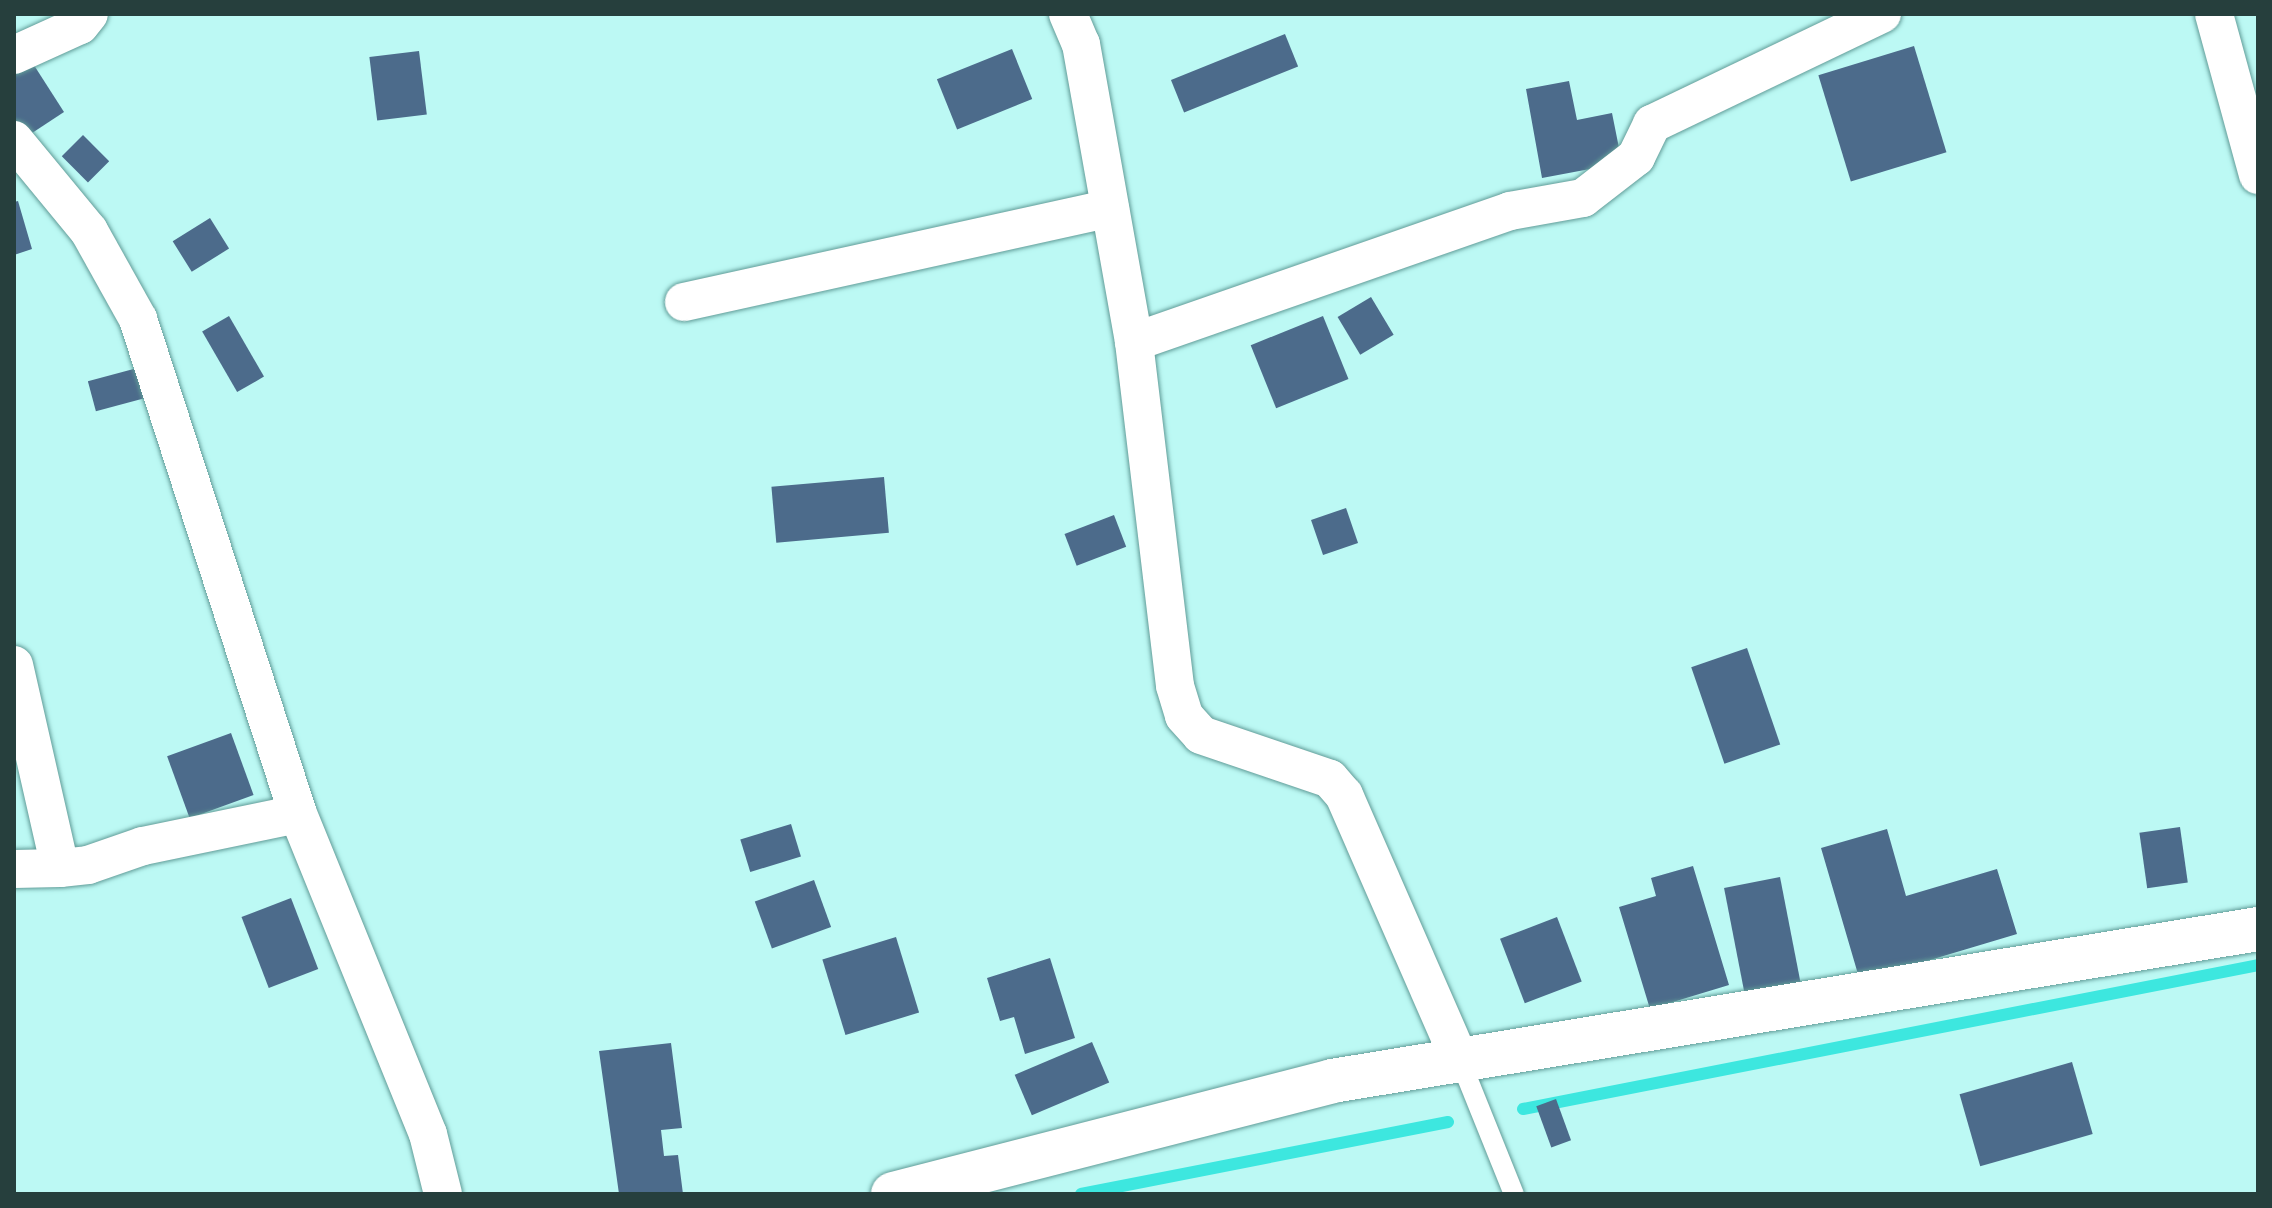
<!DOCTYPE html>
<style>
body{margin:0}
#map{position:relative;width:2272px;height:1208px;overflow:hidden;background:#bcf9f4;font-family:"Sofia Sans Condensed",sans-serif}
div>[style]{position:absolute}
.stream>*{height:12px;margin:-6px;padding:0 6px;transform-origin:6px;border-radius:6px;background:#3de7df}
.building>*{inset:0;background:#4c6b8b;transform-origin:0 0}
.roads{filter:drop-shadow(0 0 2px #619c98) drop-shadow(0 0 2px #619c98)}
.lane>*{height:20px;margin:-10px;padding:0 10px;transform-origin:10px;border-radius:10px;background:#fff}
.street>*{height:38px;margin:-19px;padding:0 19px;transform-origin:19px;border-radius:19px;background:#fff}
.secondary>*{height:44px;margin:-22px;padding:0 22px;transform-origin:22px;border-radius:22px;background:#fff}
span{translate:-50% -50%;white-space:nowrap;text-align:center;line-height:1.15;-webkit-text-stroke:8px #fff;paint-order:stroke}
.frame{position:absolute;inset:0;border:16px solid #263f3d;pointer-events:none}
</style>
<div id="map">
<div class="stream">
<i style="left:1523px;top:1109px;width:749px;rotate:-11.08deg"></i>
<i style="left:1081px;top:1194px;width:374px;rotate:-11.1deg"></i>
</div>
<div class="building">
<i style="left:1285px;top:34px;width:35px;height:123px;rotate:68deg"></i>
<i style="left:1914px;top:46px;width:111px;height:100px;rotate:73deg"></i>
<i style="left:1012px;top:49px;width:54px;height:81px;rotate:68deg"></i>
<i style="left:419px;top:51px;width:64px;height:50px;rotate:83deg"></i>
<i style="clip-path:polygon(30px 59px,64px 112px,26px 137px,14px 118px,14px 70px)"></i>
<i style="clip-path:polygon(1569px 81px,1577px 120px,1612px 113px,1622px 163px,1542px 178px,1526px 89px)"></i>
<i style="left:83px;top:135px;width:37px;height:30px;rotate:45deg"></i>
<i style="clip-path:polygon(18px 201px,32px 249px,14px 255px,14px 202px)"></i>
<i style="left:210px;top:218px;width:36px;height:44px;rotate:58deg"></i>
<i style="left:1371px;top:297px;width:44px;height:39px;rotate:59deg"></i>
<i style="left:229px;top:316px;width:70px;height:31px;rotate:60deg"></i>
<i style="left:1323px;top:316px;width:68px;height:78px;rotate:68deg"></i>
<i style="left:141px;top:367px;width:31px;height:55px;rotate:75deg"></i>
<i style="left:884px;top:477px;width:56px;height:113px;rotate:85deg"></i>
<i style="left:1346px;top:508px;width:37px;height:37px;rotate:71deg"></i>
<i style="left:1114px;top:515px;width:34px;height:53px;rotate:69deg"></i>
<i style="left:1747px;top:648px;width:102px;height:59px;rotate:71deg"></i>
<i style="left:231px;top:733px;width:66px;height:68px;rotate:70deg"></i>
<i style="left:791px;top:824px;width:34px;height:53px;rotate:73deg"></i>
<i style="left:2180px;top:827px;width:56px;height:41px;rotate:82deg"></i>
<i style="clip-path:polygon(1887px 829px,1906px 896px,1997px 869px,2017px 934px,1860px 981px,1821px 848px)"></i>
<i style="clip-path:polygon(1693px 866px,1729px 985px,1650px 1009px,1619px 907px,1656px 896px,1651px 878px)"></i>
<i style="left:1780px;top:877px;width:119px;height:57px;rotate:79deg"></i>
<i style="left:814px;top:880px;width:50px;height:63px;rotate:70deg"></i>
<i style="left:291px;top:898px;width:76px;height:53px;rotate:69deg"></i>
<i style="left:1557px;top:917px;width:69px;height:61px;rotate:69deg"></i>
<i style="left:896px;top:937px;width:79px;height:77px;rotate:73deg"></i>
<i style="clip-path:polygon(1050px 958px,1075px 1038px,1025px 1054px,1014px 1017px,1000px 1021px,987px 978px)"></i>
<i style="left:1092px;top:1042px;width:44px;height:84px;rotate:67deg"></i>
<i style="clip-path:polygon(671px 1043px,682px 1128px,661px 1130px,664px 1156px,678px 1155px,683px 1194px,619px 1194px,599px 1051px)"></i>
<i style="left:2072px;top:1062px;width:75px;height:117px;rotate:74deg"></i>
<i style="left:1556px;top:1099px;width:44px;height:21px;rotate:70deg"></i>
</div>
<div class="roads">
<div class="lane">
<i style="left:1460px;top:1060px;width:144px;rotate:68.1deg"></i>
</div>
<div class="street">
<i style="left:1068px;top:14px;width:33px;rotate:67deg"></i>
<i style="left:1081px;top:44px;width:303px;rotate:79.9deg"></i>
<i style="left:1134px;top:342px;width:346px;rotate:83.2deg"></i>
<i style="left:1175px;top:686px;width:31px;rotate:73deg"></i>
<i style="left:1184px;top:716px;width:25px;rotate:48deg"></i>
<i style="left:1201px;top:735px;width:136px;rotate:18.8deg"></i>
<i style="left:1330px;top:779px;width:21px;rotate:49deg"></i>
<i style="left:1344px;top:795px;width:289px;rotate:66.4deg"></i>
<i style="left:2214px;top:14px;width:167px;rotate:74.7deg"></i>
<i style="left:14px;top:55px;width:72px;rotate:-24.4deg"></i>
<i style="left:80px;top:25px;width:14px;rotate:-51deg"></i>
<i style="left:14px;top:140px;width:118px;rotate:50.5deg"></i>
<i style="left:89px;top:231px;width:101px;rotate:60.9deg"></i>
<i style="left:138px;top:319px;width:520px;rotate:72.09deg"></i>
<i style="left:298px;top:814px;width:345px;rotate:67.9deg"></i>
<i style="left:428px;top:1134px;width:62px;rotate:76deg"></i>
<i style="left:684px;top:302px;width:436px;rotate:-12.4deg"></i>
<i style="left:1134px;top:342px;width:398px;rotate:-19.2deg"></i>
<i style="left:1510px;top:211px;width:74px;rotate:-10.1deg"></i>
<i style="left:1583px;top:198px;width:67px;rotate:-37.7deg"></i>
<i style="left:1636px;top:157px;width:37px;rotate:-64deg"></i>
<i style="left:1652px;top:124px;width:255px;rotate:-25.6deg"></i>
<i style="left:14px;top:665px;width:208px;rotate:77.2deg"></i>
<i style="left:60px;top:868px;width:46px;rotate:178.8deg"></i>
<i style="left:60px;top:868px;width:28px;rotate:-6deg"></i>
<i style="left:88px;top:865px;width:58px;rotate:-19.1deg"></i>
<i style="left:143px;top:846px;width:158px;rotate:-11.7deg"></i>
</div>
<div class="secondary">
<i style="left:893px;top:1194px;width:453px;rotate:-14.4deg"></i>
<i style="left:1332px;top:1081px;width:938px;rotate:-9.32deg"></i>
</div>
</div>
<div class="frame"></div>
</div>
